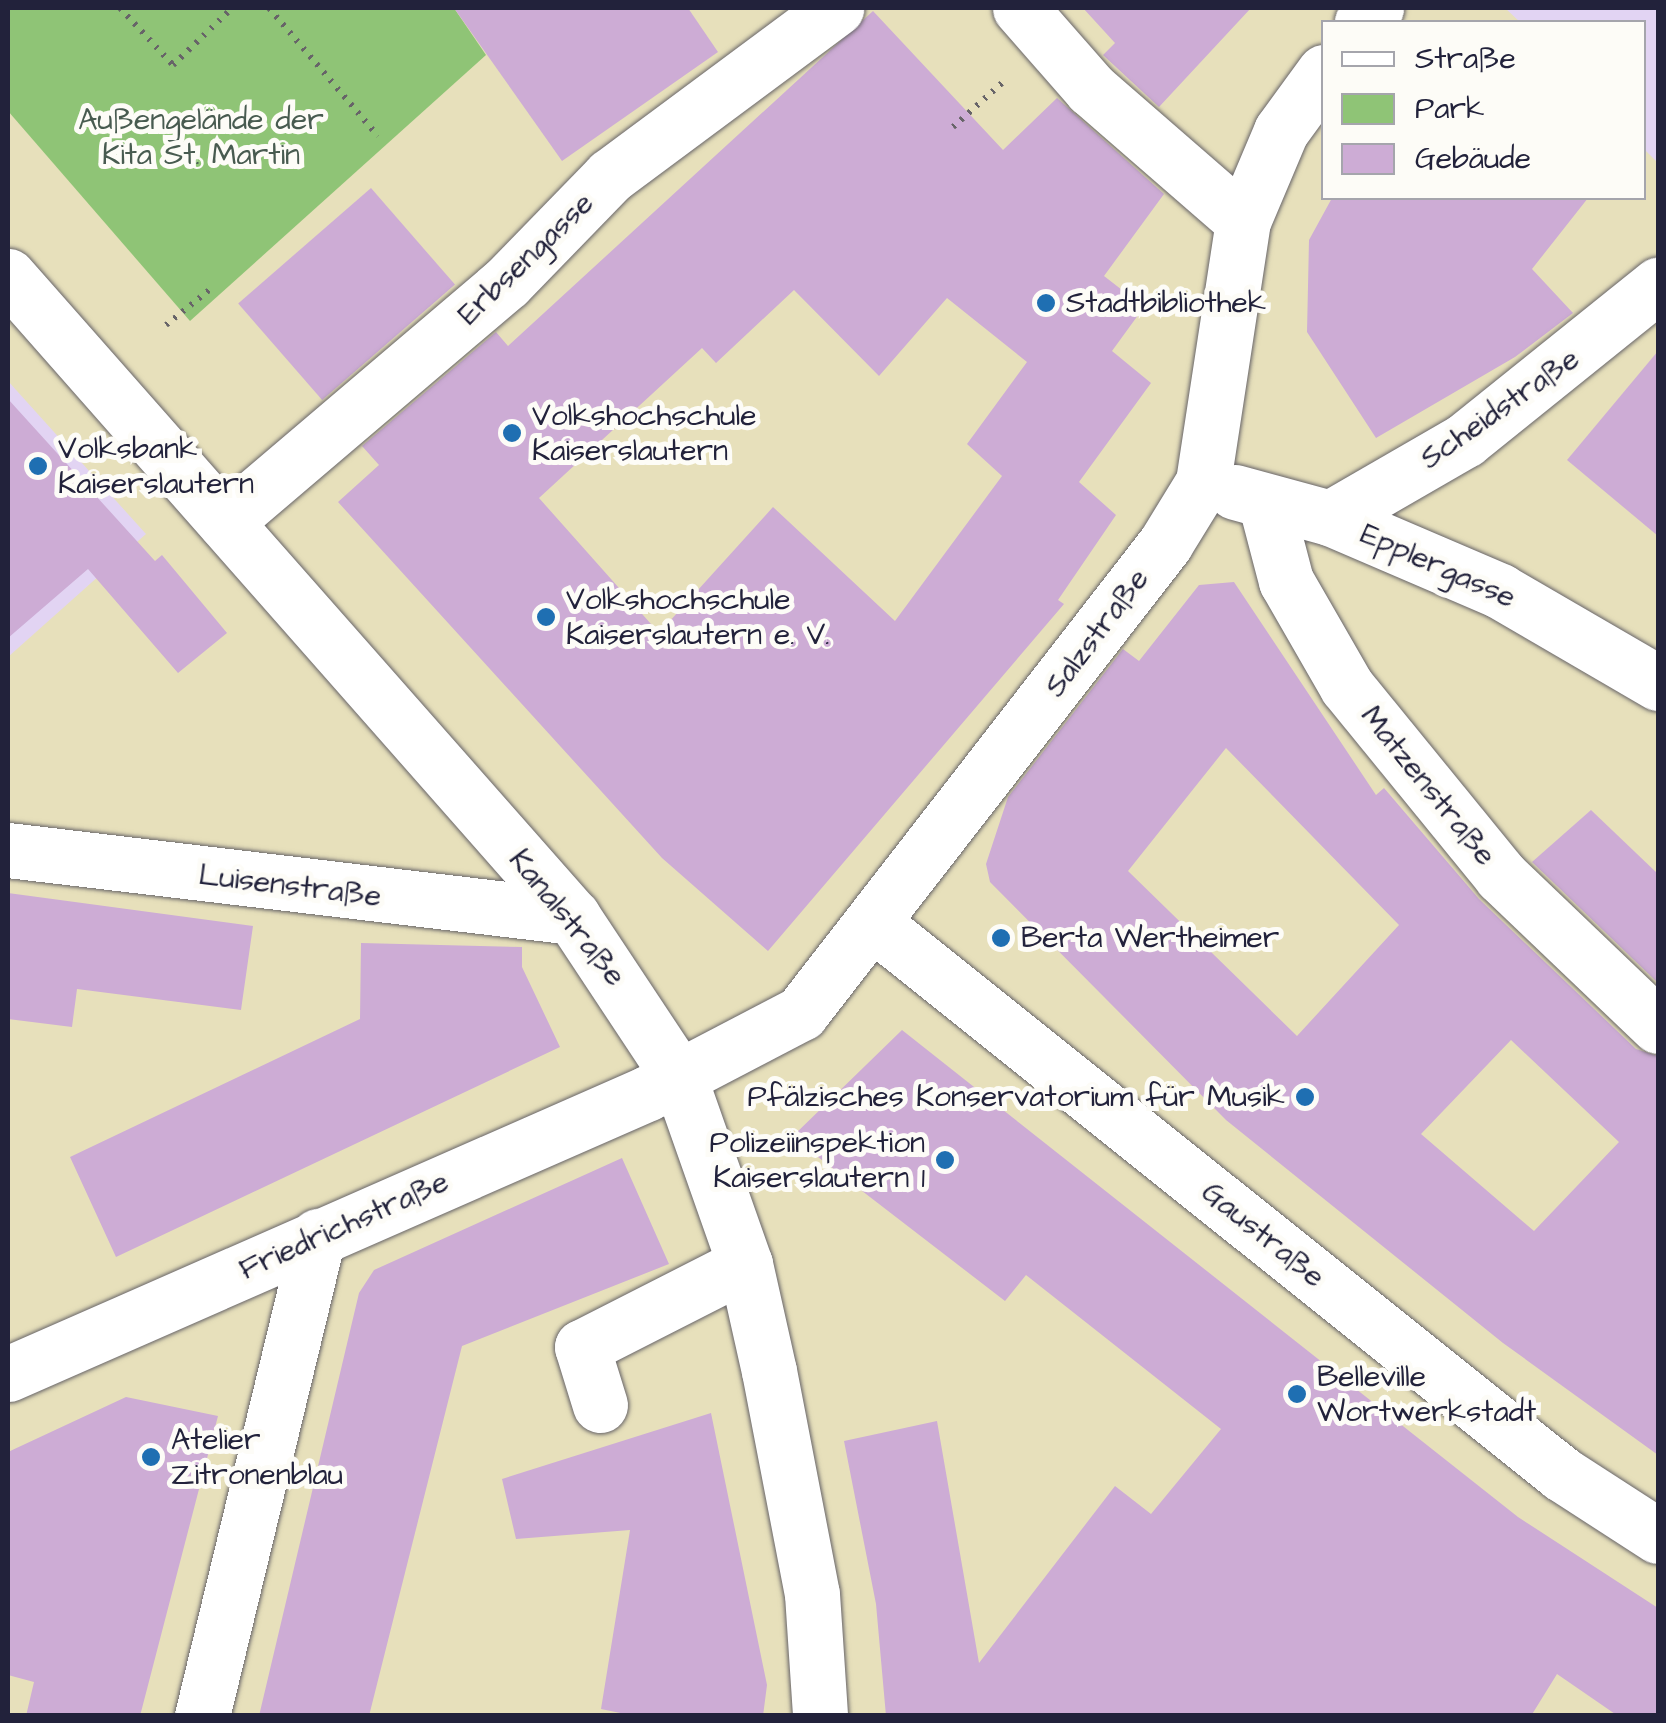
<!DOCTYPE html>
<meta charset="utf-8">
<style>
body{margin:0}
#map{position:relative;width:1666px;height:1723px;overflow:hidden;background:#e7e0bb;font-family:"Architects Daughter",sans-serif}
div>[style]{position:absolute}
.built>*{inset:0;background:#e2d4f3}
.green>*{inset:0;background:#8fc476}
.building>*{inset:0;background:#cdacd5;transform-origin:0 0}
.path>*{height:6px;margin-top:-3px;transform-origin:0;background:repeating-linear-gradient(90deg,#676468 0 2.5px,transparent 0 10.5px)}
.roads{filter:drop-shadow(0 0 2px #676468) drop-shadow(0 0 2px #676468)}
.minor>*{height:55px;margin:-27.5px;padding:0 27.5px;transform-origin:27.5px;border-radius:27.5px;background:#fff}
.dots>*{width:28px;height:28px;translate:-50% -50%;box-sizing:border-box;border:5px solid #fdfcf7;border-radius:50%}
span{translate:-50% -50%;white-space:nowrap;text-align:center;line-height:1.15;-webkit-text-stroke:10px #fdfcf7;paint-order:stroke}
.park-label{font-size:30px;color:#485b50}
.street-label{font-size:30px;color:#22223b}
.poi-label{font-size:30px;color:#22223b}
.left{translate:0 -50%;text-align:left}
.right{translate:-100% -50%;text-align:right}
.frame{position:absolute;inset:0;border:10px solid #22223b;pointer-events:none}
.legend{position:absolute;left:1321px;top:20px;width:325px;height:180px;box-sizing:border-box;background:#fdfcf7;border:2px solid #a5a5ac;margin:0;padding:12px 18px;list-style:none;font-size:30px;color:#22223b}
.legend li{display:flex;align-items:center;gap:20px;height:50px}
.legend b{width:50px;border:2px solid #a5a5ac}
</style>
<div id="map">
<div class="built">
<i style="clip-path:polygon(1505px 8px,1658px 8px,1658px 163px,1644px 149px,1644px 22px,1520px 22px)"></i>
<i style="clip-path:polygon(8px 381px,146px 534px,8px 657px)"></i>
</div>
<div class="green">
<i style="clip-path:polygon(8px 8px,454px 8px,486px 55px,190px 321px,8px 111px)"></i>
</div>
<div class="building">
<i style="clip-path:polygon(454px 8px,688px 8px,718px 52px,562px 161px)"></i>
<i style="clip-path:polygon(1083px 8px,1251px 8px,1159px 107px,1103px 55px,1115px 43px)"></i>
<i style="clip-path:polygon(evenodd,873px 11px,1003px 150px,1057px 98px,1164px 194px,1104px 276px,1144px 307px,1112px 351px,1151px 383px,1079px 482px,1116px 515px,1058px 600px,1064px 604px,768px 951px,662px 858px,338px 502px,379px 465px,362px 446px,496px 332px,508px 346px,873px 11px,794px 290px,879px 376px,947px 298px,1027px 362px,967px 444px,1002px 476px,895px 621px,773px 507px,659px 633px,539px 498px,702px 348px,716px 363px,794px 290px)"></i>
<i style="left:371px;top:188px;width:128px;height:176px;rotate:49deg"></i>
<i style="clip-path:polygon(1332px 198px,1588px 198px,1532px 269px,1573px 313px,1515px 357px,1376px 438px,1307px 332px,1309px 240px)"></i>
<i style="clip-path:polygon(1658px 351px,1658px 536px,1567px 460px)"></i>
<i style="clip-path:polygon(8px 399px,155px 561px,162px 555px,227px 633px,178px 673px,88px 569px,8px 638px)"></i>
<i style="clip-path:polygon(evenodd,1234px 582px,1376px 795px,1384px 788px,1479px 899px,1636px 1049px,1658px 1056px,1658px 1455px,1503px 1343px,1226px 1120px,990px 882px,986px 864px,1008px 797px,1123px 649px,1139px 661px,1199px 585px,1234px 582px,1226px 748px,1399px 925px,1297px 1036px,1128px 871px,1226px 748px,1234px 582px,1511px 1040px,1619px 1142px,1534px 1231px,1421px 1134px,1511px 1040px)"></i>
<i style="clip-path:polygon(1591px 810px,1658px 874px,1658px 983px,1532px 862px)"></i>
<i style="clip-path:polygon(8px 893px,253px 926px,241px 1010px,77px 989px,72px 1027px,8px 1019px)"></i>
<i style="clip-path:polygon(361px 943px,522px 947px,522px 967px,560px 1047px,116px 1257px,70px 1157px,360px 1019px)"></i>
<i style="clip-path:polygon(902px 1030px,1518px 1517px,1658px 1608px,1658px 1716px,1618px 1716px,1557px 1674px,1531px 1716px,886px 1716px,876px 1604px,844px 1441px,937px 1421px,979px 1663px,1115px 1486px,1151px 1514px,1221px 1429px,1026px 1275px,1005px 1301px,792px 1137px)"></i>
<i style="clip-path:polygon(622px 1158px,669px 1264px,462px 1346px,369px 1716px,259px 1716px,359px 1293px,374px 1270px)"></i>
<i style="clip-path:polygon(126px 1397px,218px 1416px,140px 1716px,26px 1716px,34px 1682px,8px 1675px,8px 1452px)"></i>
<i style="clip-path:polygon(711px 1413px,767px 1685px,763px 1716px,635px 1716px,601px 1709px,630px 1530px,516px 1539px,502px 1479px)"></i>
</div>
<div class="path">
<i style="left:120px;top:8px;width:78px;rotate:47.1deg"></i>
<i style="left:173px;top:65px;width:82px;rotate:-44deg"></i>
<i style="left:269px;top:8px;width:168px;rotate:49.6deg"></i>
<i style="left:953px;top:127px;width:67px;rotate:-42deg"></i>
<i style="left:166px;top:325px;width:60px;rotate:-39deg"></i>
</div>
<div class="roads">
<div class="minor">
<i style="left:1020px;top:8px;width:108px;rotate:48.8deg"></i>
<i style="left:1091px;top:89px;width:201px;rotate:41deg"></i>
<i style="left:1362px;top:22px;width:20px;rotate:-45deg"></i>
<i style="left:8px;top:276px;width:854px;rotate:48.61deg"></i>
<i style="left:573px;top:917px;width:192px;rotate:56.5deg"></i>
<i style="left:679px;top:1077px;width:198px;rotate:70.6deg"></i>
<i style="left:745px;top:1264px;width:110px;rotate:77.4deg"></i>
<i style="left:769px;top:1371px;width:227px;rotate:79.1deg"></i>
<i style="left:812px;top:1594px;width:122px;rotate:86.2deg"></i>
<i style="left:1235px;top:492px;width:98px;rotate:15.3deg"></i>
<i style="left:1330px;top:518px;width:185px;rotate:23.2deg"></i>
<i style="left:1500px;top:591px;width:183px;rotate:30.2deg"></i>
<i style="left:1265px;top:501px;width:83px;rotate:75.3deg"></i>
<i style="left:1286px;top:581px;width:122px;rotate:60.1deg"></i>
<i style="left:1347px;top:687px;width:244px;rotate:50.8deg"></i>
<i style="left:1501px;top:876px;width:217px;rotate:43.7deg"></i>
<i style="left:1330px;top:518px;width:156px;rotate:-30deg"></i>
<i style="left:1465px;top:440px;width:248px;rotate:-38.8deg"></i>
<i style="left:225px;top:522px;width:370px;rotate:-40.4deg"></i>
<i style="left:507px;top:282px;width:148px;rotate:-45.8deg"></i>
<i style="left:610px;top:176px;width:282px;rotate:-36.6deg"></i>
<i style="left:8px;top:850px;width:569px;rotate:6.76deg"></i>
<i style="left:874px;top:924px;width:881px;rotate:38.64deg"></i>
<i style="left:1562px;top:1474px;width:114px;rotate:32.9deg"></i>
<i style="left:8px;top:1374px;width:699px;rotate:-23.7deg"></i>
<i style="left:648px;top:1093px;width:173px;rotate:-27.6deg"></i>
<i style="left:801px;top:1013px;width:594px;rotate:-52.18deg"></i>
<i style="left:1165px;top:544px;width:73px;rotate:-58.5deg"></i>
<i style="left:1203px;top:482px;width:264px;rotate:-81.3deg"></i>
<i style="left:1243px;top:221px;width:98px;rotate:-67.1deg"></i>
<i style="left:1281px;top:131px;width:73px;rotate:-53.9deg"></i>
<i style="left:600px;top:1405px;width:61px;rotate:-107.2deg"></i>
<i style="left:582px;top:1347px;width:183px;rotate:-27deg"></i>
<i style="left:202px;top:1716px;width:494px;rotate:-76.4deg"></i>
</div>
</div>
<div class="dots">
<i style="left:1046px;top:303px;background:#1f6fb2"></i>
<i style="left:512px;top:433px;background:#1f6fb2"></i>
<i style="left:38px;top:466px;background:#1f6fb2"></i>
<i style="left:546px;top:617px;background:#1f6fb2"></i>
<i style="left:1001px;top:938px;background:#1f6fb2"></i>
<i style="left:1305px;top:1097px;background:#1f6fb2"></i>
<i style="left:945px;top:1160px;background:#1f6fb2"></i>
<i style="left:1297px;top:1394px;background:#1f6fb2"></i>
<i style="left:151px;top:1457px;background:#1f6fb2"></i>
</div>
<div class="park-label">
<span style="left:201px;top:137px">Außengelände der<br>Kita St. Martin</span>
</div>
<div class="street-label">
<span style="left:526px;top:259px;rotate:-44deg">Erbsengasse</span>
<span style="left:1500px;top:409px;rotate:-35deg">Scheidstraße</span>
<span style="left:1438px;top:566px;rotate:24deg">Epplergasse</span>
<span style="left:1097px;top:633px;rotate:-53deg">Salzstraße</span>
<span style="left:1428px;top:786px;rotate:51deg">Matzenstraße</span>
<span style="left:290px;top:886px;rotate:7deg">Luisenstraße</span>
<span style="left:567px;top:918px;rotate:51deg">Kanalstraße</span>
<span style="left:344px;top:1226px;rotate:-24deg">Friedrichstraße</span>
<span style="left:1263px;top:1235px;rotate:39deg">Gaustraße</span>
</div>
<div class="poi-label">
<span class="left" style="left:1066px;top:303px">Stadtbibliothek</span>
<span class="left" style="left:532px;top:433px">Volkshochschule<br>Kaiserslautern</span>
<span class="left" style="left:58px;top:466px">Volksbank<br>Kaiserslautern</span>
<span class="left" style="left:566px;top:617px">Volkshochschule<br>Kaiserslautern e. V.</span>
<span class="left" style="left:1021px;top:938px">Berta Wertheimer</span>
<span class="right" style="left:1285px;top:1097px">Pfälzisches Konservatorium für Musik</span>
<span class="right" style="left:925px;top:1160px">Polizeiinspektion<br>Kaiserslautern 1</span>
<span class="left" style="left:1317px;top:1394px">Belleville<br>Wortwerkstadt</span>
<span class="left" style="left:171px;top:1457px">Atelier<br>Zitronenblau</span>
</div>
<div class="frame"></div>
<ul class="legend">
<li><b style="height:12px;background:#fff"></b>Straße</li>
<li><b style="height:28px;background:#8fc476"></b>Park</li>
<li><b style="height:28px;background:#cdacd5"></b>Gebäude</li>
</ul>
</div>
